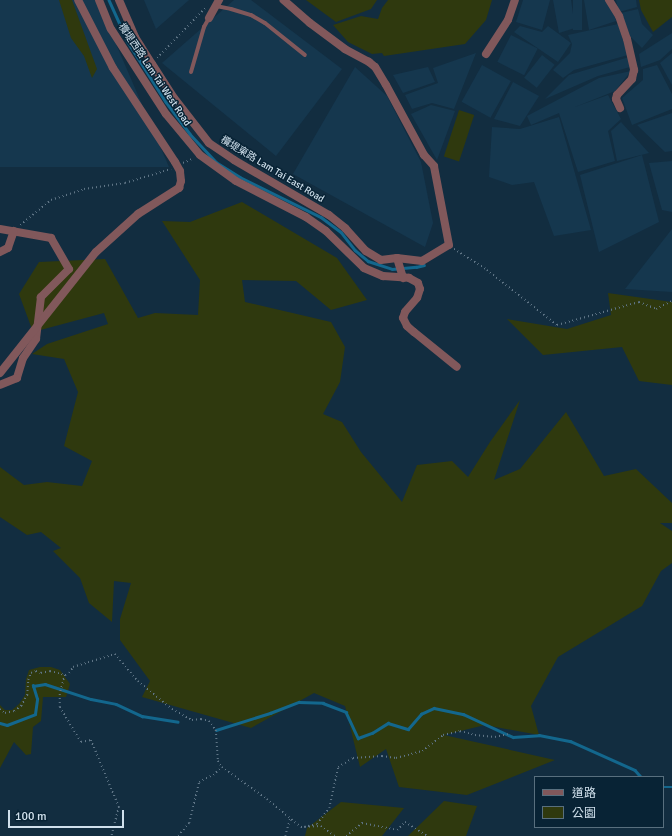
<!DOCTYPE html>
<meta charset="utf-8">
<style>
body{margin:0}
#map{position:relative;width:672px;height:836px;overflow:hidden;background:#122d40;font-family:Signika,"Noto Sans TC",sans-serif}
div>[style]{position:absolute}
.built>*{inset:0;background:#15374e;transform-origin:0 0}
.green>*{inset:0;background:#2f390e;transform-origin:0 0}
.stream>*{height:2.5px;margin:-1.25px;padding:0 1.25px;transform-origin:1.25px;border-radius:1.25px;background:#13678d}
.path>*{height:1.5px;margin-top:-0.75px;transform-origin:0;background:repeating-linear-gradient(90deg,#5f7586 0 1px,transparent 0 4px)}
.lane>*{height:4px;margin:-2px;padding:0 2px;transform-origin:2px;border-radius:2px;background:#81585b}
.street>*{height:8px;margin:-4px;padding:0 4px;transform-origin:4px;border-radius:4px;background:#81585b}
span{translate:-50% -50%;white-space:nowrap;text-align:center;line-height:1.15;-webkit-text-stroke:3px #082335;paint-order:stroke}
.street-label{font-size:10px;color:#d0e0ec}
.legend{position:absolute;left:534px;top:776px;width:130px;height:52px;box-sizing:border-box;background:#082335;border:1px solid #586f7e;margin:0;padding:5px 7px;list-style:none;font-size:12px;color:#d0e0ec}
.legend li{display:flex;align-items:center;gap:8px;height:20px}
.legend b{width:20px;border:1px solid #586f7e}
.scale{position:absolute;left:8px;top:810px;width:116px;height:18px;box-sizing:border-box;border:2px solid #d0e0ec;border-top:0;padding-left:5px;font-size:12px;line-height:14px;white-space:nowrap;color:#d0e0ec;-webkit-text-stroke:3px #082335;paint-order:stroke}
</style>
<div id="map">
<div class="built">
<i style="clip-path:polygon(0 0,97px 0,169px 167px,0 167px)"></i>
<i style="clip-path:polygon(144px 0,189px 0,156px 29px)"></i>
<i style="clip-path:polygon(234px 0,251px 0,342px 69px,276px 156px,162px 63px)"></i>
<i style="clip-path:polygon(523px 0,550px 0,542px 30px,516px 22px)"></i>
<i style="clip-path:polygon(553px 0,571px 0,575px 28px,559px 33px)"></i>
<i style="left:573px;top:0;width:9px;height:30px"></i>
<i style="clip-path:polygon(584px 0,611px 0,616px 21px,589px 30px)"></i>
<i style="clip-path:polygon(616px 0,636px 0,637px 7px,619px 12px)"></i>
<i style="clip-path:polygon(638px 9px,642px 24px,653px 35px,642px 48px,630px 36px,621px 13px)"></i>
<i style="clip-path:polygon(618px 24px,628px 55px,574px 70px,563px 78px,553px 70px,570px 53px,572px 44px,568px 35px)"></i>
<i style="clip-path:polygon(520px 26px,542px 32px,548px 26px,571px 43px,558px 62px,514px 32px)"></i>
<i style="clip-path:polygon(672px 33px,672px 49px,660px 60px,641px 67px,639px 54px)"></i>
<i style="left:511px;top:35px;width:30px;height:30px;rotate:27deg"></i>
<i style="clip-path:polygon(476px 53px,454px 109px,432px 103px,412px 109px,405px 95px,438px 83px,433px 68px)"></i>
<i style="clip-path:polygon(672px 53px,672px 85px,660px 63px)"></i>
<i style="left:542px;top:55px;width:16px;height:29px;rotate:38deg"></i>
<i style="clip-path:polygon(629px 57px,630px 67px,598px 76px,545px 99px,569px 75px)"></i>
<i style="left:482px;top:65px;width:33px;height:42px;rotate:29deg"></i>
<i style="clip-path:polygon(657px 65px,672px 94px,672px 109px,632px 125px,622px 98px,643px 80px,643px 69px)"></i>
<i style="clip-path:polygon(355px 67px,387px 96px,421px 162px,433px 223px,425px 247px,293px 174px)"></i>
<i style="clip-path:polygon(428px 67px,435px 82px,403px 93px,393px 75px)"></i>
<i style="clip-path:polygon(631px 71px,615px 91px,575px 107px,608px 95px,621px 119px,608px 131px,615px 161px,578px 172px,559px 113px,531px 125px,527px 116px,599px 78px)"></i>
<i style="clip-path:polygon(513px 82px,539px 96px,520px 126px,494px 119px)"></i>
<i style="clip-path:polygon(431px 105px,455px 111px,437px 160px,411px 114px)"></i>
<i style="clip-path:polygon(672px 113px,672px 151px,665px 152px,637px 125px)"></i>
<i style="clip-path:polygon(559px 117px,591px 230px,554px 236px,534px 182px,512px 185px,489px 177px,492px 127px,520px 129px)"></i>
<i style="clip-path:polygon(621px 122px,649px 153px,617px 161px,611px 131px)"></i>
<i style="clip-path:polygon(642px 155px,659px 222px,599px 252px,580px 175px)"></i>
<i style="clip-path:polygon(672px 161px,672px 212px,662px 210px,649px 163px)"></i>
<i style="clip-path:polygon(672px 229px,672px 292px,625px 289px)"></i>
</div>
<div class="green">
<i style="clip-path:polygon(59px 0,72px 0,97px 69px,92px 78px,84px 56px,71px 38px)"></i>
<i style="clip-path:polygon(306px 0,377px 0,371px 9px,336px 22px)"></i>
<i style="clip-path:polygon(388px 0,492px 0,486px 20px,465px 44px,384px 56px,382px 53px,372px 54px,348px 42px,333px 25px,361px 16px,378px 19px,382px 8px)"></i>
<i style="clip-path:polygon(639px 0,672px 0,672px 17px,653px 32px,641px 10px)"></i>
<i style="left:459px;top:110px;width:16px;height:49px;rotate:18deg"></i>
<i style="clip-path:polygon(242px 202px,337px 258px,367px 300px,331px 310px,296px 281px,242px 280px,245px 302px,331px 322px,345px 347px,340px 382px,323px 414px,342px 422px,361px 452px,402px 502px,417px 465px,452px 461px,468px 477px,490px 442px,520px 400px,494px 480px,520px 469px,566px 412px,604px 476px,636px 469px,672px 503px,672px 523px,660px 523px,672px 531px,672px 563px,661px 571px,642px 606px,558px 657px,531px 706px,539px 735px,485px 725px,444px 735px,555px 760px,467px 795px,399px 787px,386px 749px,360px 767px,345px 706px,314px 693px,251px 728px,142px 697px,150px 681px,120px 640px,120px 619px,131px 583px,114px 581px,112px 622px,89px 603px,80px 578px,53px 551px,61px 548px,41px 532px,27px 535px,0 517px,0 467px,24px 485px,47px 482px,82px 486px,92px 461px,64px 446px,78px 392px,64px 359px,32px 354px,47px 344px,108px 324px,104px 313px,33px 332px,19px 294px,39px 262px,105px 259px,138px 318px,155px 313px,198px 315px,200px 280px,162px 221px,190px 222px)"></i>
<i style="clip-path:polygon(608px 293px,672px 302px,672px 385px,639px 381px,622px 347px,543px 355px,507px 319px,567px 329px,611px 315px)"></i>
<i style="clip-path:polygon(40px 667px,51px 667px,60px 670px,70px 684px,66px 697px,43px 697px,41px 721px,33px 727px,31px 754px,26px 755px,14px 742px,0 768px,0 705px,5px 710px,12px 710px,19px 704px,25px 695px,26px 679px,29px 670px)"></i>
<i style="clip-path:polygon(444px 801px,477px 806px,466px 836px,408px 836px)"></i>
<i style="clip-path:polygon(341px 802px,404px 808px,382px 836px,305px 836px,307px 828px)"></i>
</div>
<div class="stream">
<i style="left:109px;top:0;width:46px;rotate:65.7deg"></i>
<i style="left:128px;top:42px;width:71px;rotate:57.7deg"></i>
<i style="left:166px;top:102px;width:40px;rotate:53deg"></i>
<i style="left:190px;top:134px;width:38px;rotate:47deg"></i>
<i style="left:216px;top:162px;width:28px;rotate:32deg"></i>
<i style="left:240px;top:177px;width:90px;rotate:26.3deg"></i>
<i style="left:321px;top:217px;width:25px;rotate:37deg"></i>
<i style="left:341px;top:232px;width:23px;rotate:52deg"></i>
<i style="left:355px;top:250px;width:17px;rotate:40deg"></i>
<i style="left:368px;top:261px;width:25px;rotate:18deg"></i>
<i style="left:392px;top:269px;width:24px;rotate:-5deg"></i>
<i style="left:416px;top:267px;width:8px;rotate:-14deg"></i>
<i style="left:0;top:723px;width:7px;rotate:16deg"></i>
<i style="left:7px;top:725px;width:30px;rotate:-21deg"></i>
<i style="left:35px;top:714px;width:15px;rotate:-82deg"></i>
<i style="left:37px;top:699px;width:14px;rotate:-107deg"></i>
<i style="left:33px;top:686px;width:12px;rotate:-9deg"></i>
<i style="left:45px;top:684px;width:48px;rotate:18.1deg"></i>
<i style="left:91px;top:699px;width:25px;rotate:11deg"></i>
<i style="left:116px;top:704px;width:29px;rotate:25deg"></i>
<i style="left:142px;top:716px;width:36px;rotate:9deg"></i>
<i style="left:216px;top:730px;width:57px;rotate:-17.5deg"></i>
<i style="left:270px;top:713px;width:31px;rotate:-21deg"></i>
<i style="left:299px;top:702px;width:24px;rotate:2deg"></i>
<i style="left:323px;top:703px;width:25px;rotate:21deg"></i>
<i style="left:346px;top:712px;width:29px;rotate:65deg"></i>
<i style="left:358px;top:738px;width:15px;rotate:-20deg"></i>
<i style="left:372px;top:733px;width:19px;rotate:-32deg"></i>
<i style="left:388px;top:723px;width:21px;rotate:17deg"></i>
<i style="left:408px;top:729px;width:20px;rotate:-49deg"></i>
<i style="left:421px;top:714px;width:14px;rotate:-25deg"></i>
<i style="left:434px;top:708px;width:30px;rotate:12deg"></i>
<i style="left:463px;top:714px;width:55px;rotate:24.7deg"></i>
<i style="left:513px;top:737px;width:26px;rotate:-4deg"></i>
<i style="left:539px;top:735px;width:32px;rotate:11deg"></i>
<i style="left:570px;top:741px;width:71px;rotate:24deg"></i>
<i style="left:635px;top:770px;width:9px;rotate:49deg"></i>
<i style="left:663px;top:787px;width:9px"></i>
</div>
<div class="path">
<i style="left:157px;top:58px;width:71px;rotate:-46.1deg"></i>
<i style="left:183px;top:163px;width:10px;rotate:-24deg"></i>
<i style="left:20px;top:225px;width:40px;rotate:-39deg"></i>
<i style="left:51px;top:200px;width:35px;rotate:-18deg"></i>
<i style="left:84px;top:189px;width:41px;rotate:-8.3deg"></i>
<i style="left:125px;top:183px;width:48px;rotate:-16.9deg"></i>
<i style="left:454px;top:249px;width:39px;rotate:32deg"></i>
<i style="left:487px;top:270px;width:89px;rotate:38.2deg"></i>
<i style="left:557px;top:325px;width:85px;rotate:-15.7deg"></i>
<i style="left:639px;top:302px;width:18px;rotate:22deg"></i>
<i style="left:656px;top:309px;width:18px;rotate:-27deg"></i>
<i style="left:65px;top:675px;width:20px;rotate:105deg"></i>
<i style="left:60px;top:694px;width:13px;rotate:90deg"></i>
<i style="left:60px;top:707px;width:41px;rotate:59deg"></i>
<i style="left:81px;top:742px;width:10px;rotate:-11deg"></i>
<i style="left:91px;top:740px;width:73px;rotate:67.3deg"></i>
<i style="left:119px;top:807px;width:30px;rotate:104deg"></i>
<i style="left:0;top:709px;width:6px;rotate:39deg"></i>
<i style="left:5px;top:713px;width:9px;rotate:-13deg"></i>
<i style="left:14px;top:711px;width:9px;rotate:-36deg"></i>
<i style="left:21px;top:706px;width:13px;rotate:-61deg"></i>
<i style="left:27px;top:695px;width:15px;rotate:-86deg"></i>
<i style="left:28px;top:680px;width:8px;rotate:-67deg"></i>
<i style="left:31px;top:673px;width:5px;rotate:-22deg"></i>
<i style="left:36px;top:671px;width:5px;rotate:22deg"></i>
<i style="left:41px;top:673px;width:9px;rotate:-13deg"></i>
<i style="left:50px;top:671px;width:16px;rotate:15deg"></i>
<i style="left:65px;top:675px;width:4px;rotate:-27deg"></i>
<i style="left:69px;top:673px;width:7px;rotate:-56deg"></i>
<i style="left:73px;top:667px;width:44px;rotate:-17.2deg"></i>
<i style="left:115px;top:654px;width:35px;rotate:50deg"></i>
<i style="left:138px;top:681px;width:44px;rotate:39.5deg"></i>
<i style="left:172px;top:709px;width:23px;rotate:29deg"></i>
<i style="left:192px;top:720px;width:9px;rotate:-6deg"></i>
<i style="left:201px;top:719px;width:8px;rotate:14deg"></i>
<i style="left:209px;top:721px;width:11px;rotate:52deg"></i>
<i style="left:216px;top:730px;width:31px;rotate:86deg"></i>
<i style="left:218px;top:761px;width:7px;rotate:56deg"></i>
<i style="left:222px;top:767px;width:55px;rotate:35.4deg"></i>
<i style="left:267px;top:799px;width:44px;rotate:39.5deg"></i>
<i style="left:301px;top:827px;width:20px;rotate:-3deg"></i>
<i style="left:321px;top:826px;width:17px;rotate:36deg"></i>
<i style="left:304px;top:827px;width:13px;rotate:-13deg"></i>
<i style="left:317px;top:824px;width:20px;rotate:-53deg"></i>
<i style="left:329px;top:808px;width:42px;rotate:-77.6deg"></i>
<i style="left:338px;top:767px;width:17px;rotate:-31deg"></i>
<i style="left:353px;top:758px;width:29px;rotate:-4deg"></i>
<i style="left:382px;top:756px;width:14px;rotate:8deg"></i>
<i style="left:396px;top:758px;width:27px;rotate:-15deg"></i>
<i style="left:422px;top:751px;width:26px;rotate:-37deg"></i>
<i style="left:443px;top:735px;width:17px;rotate:-13deg"></i>
<i style="left:460px;top:731px;width:16px;rotate:15deg"></i>
<i style="left:475px;top:735px;width:20px;rotate:6deg"></i>
<i style="left:495px;top:737px;width:13px;rotate:-13deg"></i>
<i style="left:178px;top:836px;width:17px;rotate:-50deg"></i>
<i style="left:189px;top:823px;width:42px;rotate:-76.3deg"></i>
<i style="left:199px;top:782px;width:16px;rotate:-27deg"></i>
<i style="left:213px;top:775px;width:12px;rotate:-42deg"></i>
<i style="left:285px;top:836px;width:18px;rotate:-74deg"></i>
<i style="left:346px;top:836px;width:21px;rotate:-39deg"></i>
<i style="left:362px;top:823px;width:36px;rotate:11deg"></i>
<i style="left:397px;top:830px;width:11px;rotate:-45deg"></i>
<i style="left:405px;top:822px;width:26px;rotate:32deg"></i>
</div>
<div class="lane">
<i style="left:216px;top:6px;width:15px;rotate:11deg"></i>
<i style="left:231px;top:9px;width:21px;rotate:17deg"></i>
<i style="left:251px;top:15px;width:16px;rotate:30deg"></i>
<i style="left:265px;top:23px;width:51px;rotate:38.7deg"></i>
<i style="left:191px;top:72px;width:47px;rotate:-73.9deg"></i>
<i style="left:204px;top:27px;width:10px;rotate:-61deg"></i>
</div>
<div class="street">
<i style="left:99px;top:0;width:31px;rotate:68deg"></i>
<i style="left:111px;top:29px;width:101px;rotate:57.1deg"></i>
<i style="left:166px;top:114px;width:53px;rotate:50.3deg"></i>
<i style="left:200px;top:155px;width:44px;rotate:35.8deg"></i>
<i style="left:236px;top:181px;width:79px;rotate:27.2deg"></i>
<i style="left:306px;top:217px;width:24px;rotate:35deg"></i>
<i style="left:326px;top:231px;width:53px;rotate:44.2deg"></i>
<i style="left:364px;top:268px;width:21px;rotate:23deg"></i>
<i style="left:383px;top:276px;width:26px;rotate:4deg"></i>
<i style="left:409px;top:278px;width:10px;rotate:29deg"></i>
<i style="left:418px;top:283px;width:6px;rotate:72deg"></i>
<i style="left:420px;top:289px;width:9px;rotate:108deg"></i>
<i style="left:417px;top:298px;width:18px;rotate:131deg"></i>
<i style="left:405px;top:312px;width:6px;rotate:108deg"></i>
<i style="left:403px;top:318px;width:9px;rotate:63deg"></i>
<i style="left:407px;top:326px;width:9px;rotate:41deg"></i>
<i style="left:414px;top:332px;width:55px;rotate:39.1deg"></i>
<i style="left:119px;top:0;width:40px;rotate:66.6deg"></i>
<i style="left:135px;top:37px;width:32px;rotate:58deg"></i>
<i style="left:152px;top:64px;width:40px;rotate:57.1deg"></i>
<i style="left:174px;top:98px;width:57px;rotate:52.1deg"></i>
<i style="left:209px;top:143px;width:30px;rotate:34deg"></i>
<i style="left:234px;top:160px;width:110px;rotate:30.1deg"></i>
<i style="left:329px;top:215px;width:21px;rotate:39deg"></i>
<i style="left:345px;top:228px;width:31px;rotate:48deg"></i>
<i style="left:366px;top:251px;width:17px;rotate:31deg"></i>
<i style="left:381px;top:260px;width:16px;rotate:-7deg"></i>
<i style="left:397px;top:258px;width:25px;rotate:7deg"></i>
<i style="left:422px;top:261px;width:31px;rotate:-31deg"></i>
<i style="left:449px;top:245px;width:80px;rotate:-100.8deg"></i>
<i style="left:434px;top:166px;width:15px;rotate:-132deg"></i>
<i style="left:424px;top:155px;width:80px;rotate:-118.5deg"></i>
<i style="left:386px;top:85px;width:21px;rotate:-121deg"></i>
<i style="left:375px;top:67px;width:8px;rotate:-140deg"></i>
<i style="left:369px;top:62px;width:27px;rotate:-152deg"></i>
<i style="left:345px;top:49px;width:44px;rotate:-143.4deg"></i>
<i style="left:310px;top:23px;width:35px;rotate:-139deg"></i>
<i style="left:609px;top:0;width:19px;rotate:58deg"></i>
<i style="left:619px;top:16px;width:24px;rotate:71deg"></i>
<i style="left:627px;top:39px;width:32px;rotate:77deg"></i>
<i style="left:634px;top:70px;width:9px;rotate:103deg"></i>
<i style="left:632px;top:79px;width:22px;rotate:133deg"></i>
<i style="left:617px;top:95px;width:4px;rotate:104deg"></i>
<i style="left:616px;top:99px;width:10px;rotate:66deg"></i>
<i style="left:209px;top:18px;width:21px;rotate:-61deg"></i>
<i style="left:486px;top:54px;width:40px;rotate:-57.1deg"></i>
<i style="left:508px;top:20px;width:21px;rotate:-71deg"></i>
<i style="left:0;top:229px;width:52px;rotate:10deg"></i>
<i style="left:51px;top:238px;width:36px;rotate:60deg"></i>
<i style="left:69px;top:269px;width:40px;rotate:135deg"></i>
<i style="left:41px;top:297px;width:42px;rotate:96.8deg"></i>
<i style="left:36px;top:339px;width:23px;rotate:124deg"></i>
<i style="left:23px;top:358px;width:21px;rotate:107deg"></i>
<i style="left:17px;top:378px;width:18px;rotate:158deg"></i>
<i style="left:0;top:252px;width:9px;rotate:-27deg"></i>
<i style="left:8px;top:248px;width:18px;rotate:-71deg"></i>
<i style="left:397px;top:258px;width:21px;rotate:73deg"></i>
<i style="left:0;top:373px;width:154px;rotate:-51.6deg"></i>
<i style="left:96px;top:252px;width:57px;rotate:-42.1deg"></i>
<i style="left:138px;top:214px;width:49px;rotate:-32.4deg"></i>
<i style="left:179px;top:188px;width:7px;rotate:-74deg"></i>
<i style="left:181px;top:181px;width:10px;rotate:-96deg"></i>
<i style="left:180px;top:171px;width:10px;rotate:-119deg"></i>
<i style="left:175px;top:162px;width:113px;rotate:-123.4deg"></i>
<i style="left:113px;top:68px;width:76px;rotate:-117.2deg"></i>
</div>
<div class="street-label">
<span style="left:154px;top:75px;rotate:56deg">欖堤西路 Lam Tai West Road</span>
<span style="left:272px;top:170px;rotate:31deg">欖堤東路 Lam Tai East Road</span>
</div>
<ul class="legend">
<li><b style="height:5px;background:#81585b"></b>道路</li>
<li><b style="height:11px;background:#2f390e"></b>公園</li>
</ul>
<div class="scale">100 m</div>
</div>
